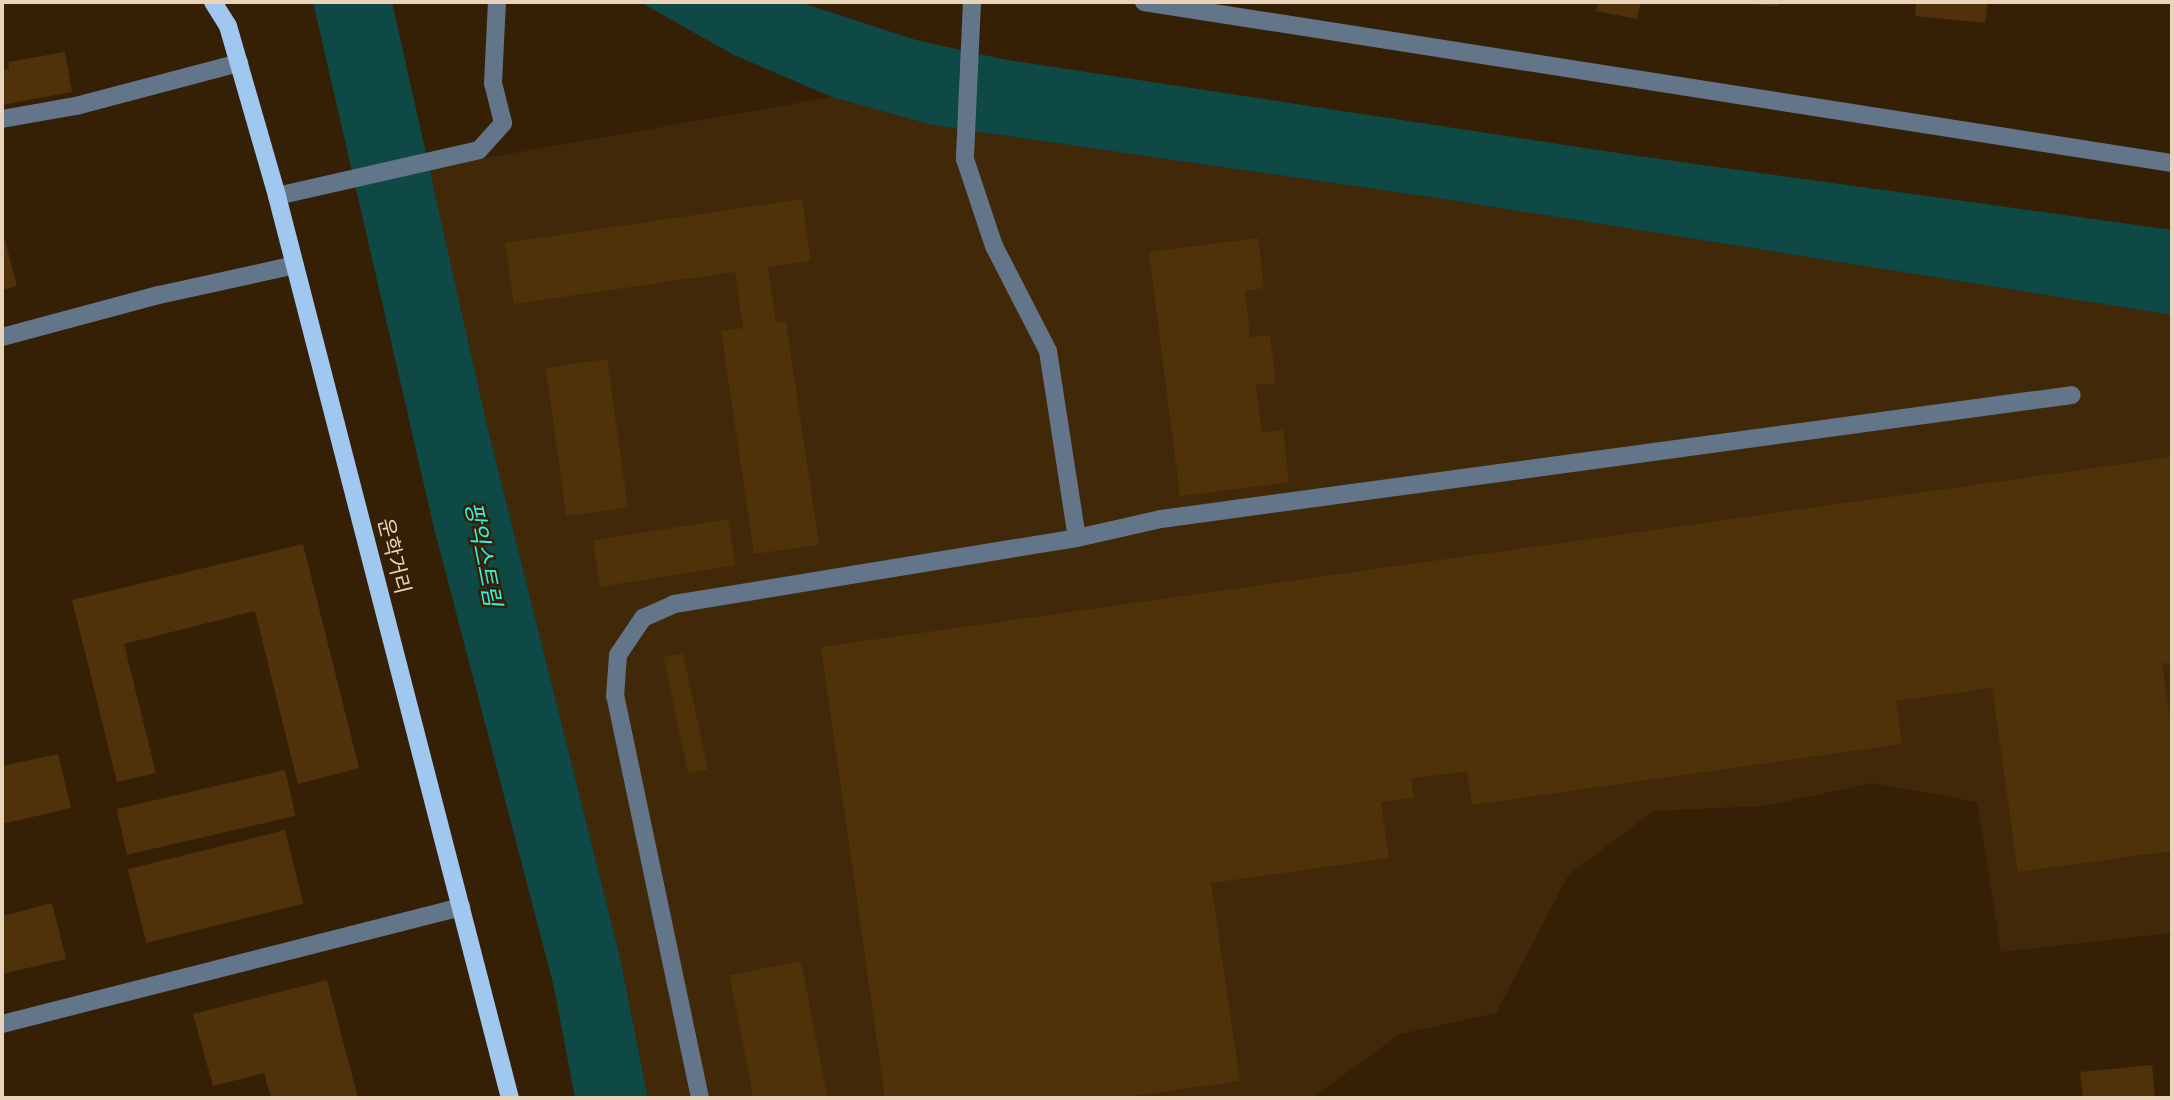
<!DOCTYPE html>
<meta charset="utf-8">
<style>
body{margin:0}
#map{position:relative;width:2174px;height:1100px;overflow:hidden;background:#352006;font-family:"Space Grotesk","Noto Sans KR",sans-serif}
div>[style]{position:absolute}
.built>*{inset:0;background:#402809}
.water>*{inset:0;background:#0e4946}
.building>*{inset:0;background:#4f310a;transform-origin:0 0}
.minor>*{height:18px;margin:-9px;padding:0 9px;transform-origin:9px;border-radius:9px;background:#627589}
.major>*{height:18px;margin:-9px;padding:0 9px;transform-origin:9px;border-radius:9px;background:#9fc7ef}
span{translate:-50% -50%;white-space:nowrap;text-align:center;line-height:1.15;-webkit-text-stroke:5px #352006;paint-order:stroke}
.street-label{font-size:21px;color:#ead3bb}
.water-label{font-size:23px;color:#37eee3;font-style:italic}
.frame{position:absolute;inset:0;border:4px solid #ead3bb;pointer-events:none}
</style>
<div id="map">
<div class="built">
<i style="clip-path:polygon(832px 97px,932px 125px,1437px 198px,2172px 315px,2172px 933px,2001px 952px,1977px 802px,1873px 783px,1764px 806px,1654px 811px,1569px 874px,1496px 1013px,1400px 1034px,1312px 1098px,648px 1098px,620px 957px,486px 421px,429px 168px)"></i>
</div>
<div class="water">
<i style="clip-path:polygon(313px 2px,392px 2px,486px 421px,620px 957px,648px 1098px,575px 1098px,554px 987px,434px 528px)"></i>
<i style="clip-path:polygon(640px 2px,799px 2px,916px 40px,1002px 59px,1631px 155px,2172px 230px,2172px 315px,1437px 198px,932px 125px,832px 97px,734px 55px)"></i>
</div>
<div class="building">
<i style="clip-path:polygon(1598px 2px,1641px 2px,1637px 19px,1596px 11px)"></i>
<i style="clip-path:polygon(1718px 2px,1778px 2px,1778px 6px)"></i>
<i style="clip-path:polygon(1916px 2px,1988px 2px,1985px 23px,1915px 16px)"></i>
<i style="clip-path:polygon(65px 52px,72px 92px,2px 105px,2px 70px,9px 69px,8px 62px)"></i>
<i style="clip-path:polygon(802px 199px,811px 261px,768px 267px,776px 323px,786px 321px,819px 545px,754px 554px,721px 331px,743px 328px,735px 272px,514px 304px,505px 243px)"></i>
<i style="clip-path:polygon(2px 229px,17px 286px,2px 290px)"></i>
<i style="clip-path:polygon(1258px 238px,1264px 288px,1245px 291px,1250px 337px,1270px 335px,1276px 383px,1256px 385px,1262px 433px,1283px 430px,1289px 482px,1180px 496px,1149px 252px)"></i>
<i style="left:607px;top:359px;width:150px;height:62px;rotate:82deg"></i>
<i style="clip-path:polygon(2172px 457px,2172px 662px,2162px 664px,2172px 733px,2172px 851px,2018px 872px,1992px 688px,1896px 701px,1902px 744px,1472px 805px,1467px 771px,1411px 779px,1414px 798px,1381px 802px,1389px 858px,1211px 883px,1240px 1081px,1120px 1098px,885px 1098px,821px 647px)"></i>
<i style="left:728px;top:519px;width:47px;height:137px;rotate:81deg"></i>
<i style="clip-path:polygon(303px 544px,359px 768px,298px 784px,255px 611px,124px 644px,156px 773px,117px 782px,72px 600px)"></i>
<i style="left:683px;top:653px;width:119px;height:20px;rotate:78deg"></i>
<i style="clip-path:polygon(58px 754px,71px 808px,2px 824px,2px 766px)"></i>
<i style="left:285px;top:770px;width:47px;height:173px;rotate:77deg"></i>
<i style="left:285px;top:830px;width:76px;height:162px;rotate:76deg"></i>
<i style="clip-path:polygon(52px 903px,66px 959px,2px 974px,2px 916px)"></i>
<i style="left:801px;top:961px;width:140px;height:73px;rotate:79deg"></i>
<i style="clip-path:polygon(327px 980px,358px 1098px,271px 1098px,264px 1073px,213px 1086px,193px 1014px)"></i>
<i style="clip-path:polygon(2152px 1065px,2155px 1098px,2083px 1098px,2080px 1072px)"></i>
</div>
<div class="minor">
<i style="left:972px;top:2px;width:157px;rotate:92.6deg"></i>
<i style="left:965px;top:159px;width:92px;rotate:71.6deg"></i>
<i style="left:994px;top:246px;width:118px;rotate:62.8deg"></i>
<i style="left:1048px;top:351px;width:189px;rotate:81.2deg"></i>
<i style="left:1144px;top:2px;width:1041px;rotate:8.9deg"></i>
<i style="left:2px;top:119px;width:75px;rotate:-10deg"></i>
<i style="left:76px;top:106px;width:169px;rotate:-14.8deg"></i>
<i style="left:277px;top:196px;width:207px;rotate:-12.8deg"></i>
<i style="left:479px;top:150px;width:36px;rotate:-48deg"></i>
<i style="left:503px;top:123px;width:41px;rotate:-104deg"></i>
<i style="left:493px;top:83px;width:81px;rotate:-87.2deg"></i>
<i style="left:2px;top:337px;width:163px;rotate:-15deg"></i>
<i style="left:159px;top:295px;width:139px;rotate:-12.4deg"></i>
<i style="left:2px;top:1024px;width:474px;rotate:-14.3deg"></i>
<i style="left:700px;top:1098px;width:411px;rotate:-101.9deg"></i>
<i style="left:615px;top:696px;width:41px;rotate:-85.8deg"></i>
<i style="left:618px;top:655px;width:45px;rotate:-56deg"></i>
<i style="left:643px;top:618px;width:34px;rotate:-24deg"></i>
<i style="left:674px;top:604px;width:408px;rotate:-9.3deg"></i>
<i style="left:1077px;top:538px;width:86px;rotate:-12.7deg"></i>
<i style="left:1161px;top:519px;width:919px;rotate:-7.75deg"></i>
</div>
<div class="major">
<i style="left:213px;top:2px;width:28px;rotate:58deg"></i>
<i style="left:228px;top:26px;width:177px;rotate:73.9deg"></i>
<i style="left:277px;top:196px;width:932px;rotate:75.52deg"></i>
</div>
<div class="street-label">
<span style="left:394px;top:556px;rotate:76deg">운학거리</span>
</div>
<div class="water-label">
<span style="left:483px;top:554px;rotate:79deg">팡익스트림</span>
</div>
<div class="frame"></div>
</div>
